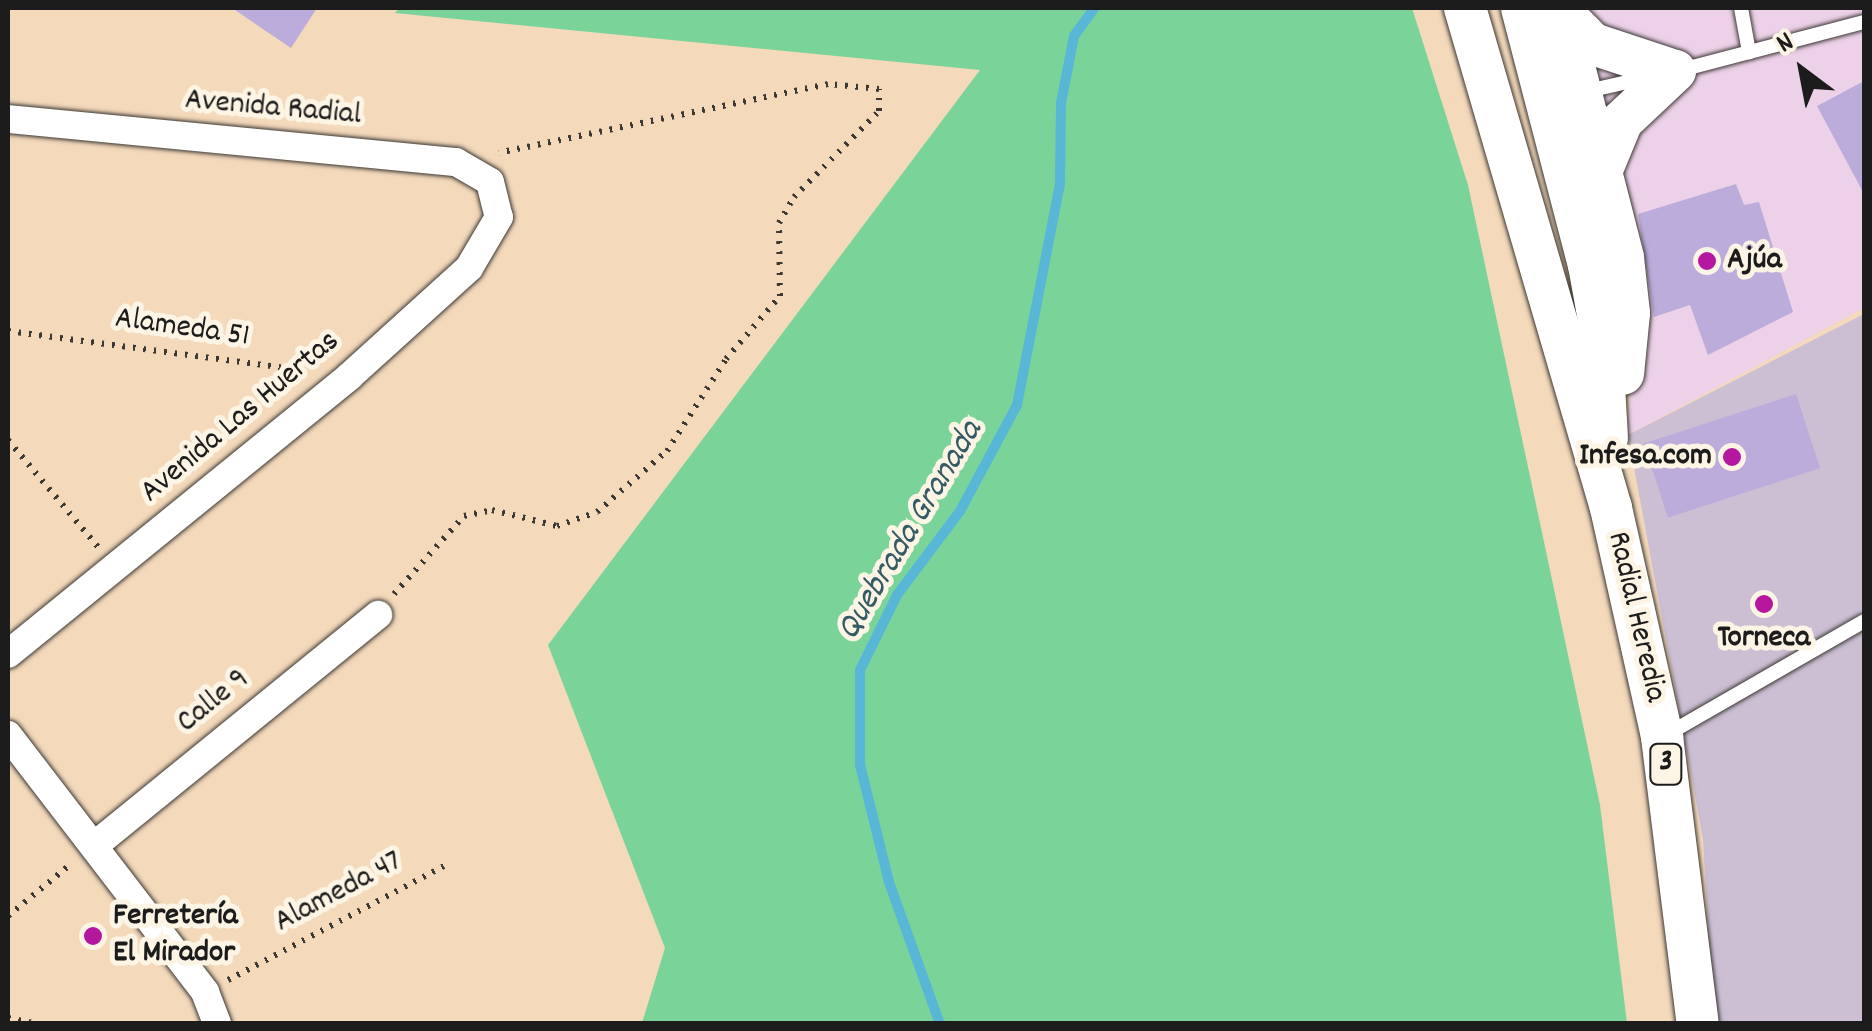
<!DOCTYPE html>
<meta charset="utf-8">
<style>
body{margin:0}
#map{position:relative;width:1872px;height:1031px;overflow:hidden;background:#f4d9bb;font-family:Dekko,sans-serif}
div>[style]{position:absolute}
.built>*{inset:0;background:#edd1e9}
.industrial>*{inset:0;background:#ccbfd4}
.green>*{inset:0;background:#7ad49a}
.stream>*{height:10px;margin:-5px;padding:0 5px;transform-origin:5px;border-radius:5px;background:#58b6d6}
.building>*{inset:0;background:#bbacdb;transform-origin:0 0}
.path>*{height:6px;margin-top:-3px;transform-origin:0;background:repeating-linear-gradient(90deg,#3c3834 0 2.5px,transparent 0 10.5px)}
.roads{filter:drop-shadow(0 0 2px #3c3834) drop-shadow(0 0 2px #3c3834)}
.lane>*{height:14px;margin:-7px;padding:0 7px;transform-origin:7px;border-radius:7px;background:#fff}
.street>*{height:28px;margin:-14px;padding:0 14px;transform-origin:14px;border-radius:14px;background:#fff}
.primary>*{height:42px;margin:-21px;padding:0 21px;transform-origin:21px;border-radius:21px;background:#fff}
.dots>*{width:28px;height:28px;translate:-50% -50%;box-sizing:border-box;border:5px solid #fcf5e5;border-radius:50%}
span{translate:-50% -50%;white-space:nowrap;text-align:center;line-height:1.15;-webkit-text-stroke:10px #fcf5e5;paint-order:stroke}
.shield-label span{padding:2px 8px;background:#fcf5e5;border:2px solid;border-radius:8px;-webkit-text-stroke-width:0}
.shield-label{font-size:30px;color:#1c1c1c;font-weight:700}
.street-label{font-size:32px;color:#1c1c1c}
.poi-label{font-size:32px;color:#1c1c1c;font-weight:700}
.left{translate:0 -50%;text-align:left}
.right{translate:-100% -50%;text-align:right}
.water-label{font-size:35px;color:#345a66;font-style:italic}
.frame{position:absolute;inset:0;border:10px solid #1c1c1c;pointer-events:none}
.north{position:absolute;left:1752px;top:20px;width:100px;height:100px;-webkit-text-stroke:8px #fcf5e5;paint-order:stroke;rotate:328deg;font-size:28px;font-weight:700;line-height:40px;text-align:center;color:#1c1c1c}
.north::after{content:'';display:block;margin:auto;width:35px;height:45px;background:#1c1c1c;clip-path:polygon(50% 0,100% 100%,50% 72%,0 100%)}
</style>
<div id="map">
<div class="built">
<i style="clip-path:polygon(1559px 8px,1864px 8px,1864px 308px,1628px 435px,1632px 347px)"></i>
</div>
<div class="industrial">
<i style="clip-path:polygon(1864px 314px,1864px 1023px,1714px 1023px,1703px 839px,1628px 435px)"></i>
</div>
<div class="green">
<i style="clip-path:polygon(399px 8px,1412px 8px,1468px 185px,1600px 805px,1627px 1023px,642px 1023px,665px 948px,548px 645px,980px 70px,395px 13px)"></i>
</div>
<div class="stream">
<i style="left:940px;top:1024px;width:151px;rotate:-109.8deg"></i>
<i style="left:889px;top:882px;width:121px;rotate:-103.9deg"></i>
<i style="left:860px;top:765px;width:95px;rotate:-90deg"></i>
<i style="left:860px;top:670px;width:84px;rotate:-63.7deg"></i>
<i style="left:897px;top:595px;width:105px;rotate:-53.1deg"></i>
<i style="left:960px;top:511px;width:120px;rotate:-61.7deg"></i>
<i style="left:1017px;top:405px;width:226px;rotate:-79deg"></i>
<i style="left:1060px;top:183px;width:80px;rotate:-89.3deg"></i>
<i style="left:1061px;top:103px;width:68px;rotate:-79deg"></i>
<i style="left:1074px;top:36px;width:34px;rotate:-54deg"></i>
</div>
<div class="building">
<i style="clip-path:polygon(232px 8px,317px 8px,291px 48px)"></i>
<i style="clip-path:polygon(1864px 81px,1864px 194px,1817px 106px)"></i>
<i style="clip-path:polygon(1736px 184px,1744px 205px,1759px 202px,1793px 312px,1708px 355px,1690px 305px,1654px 317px,1638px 214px)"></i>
<i style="left:1796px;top:394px;width:78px;height:160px;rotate:72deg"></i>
</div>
<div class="path">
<i style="left:8px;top:331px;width:303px;rotate:7.6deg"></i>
<i style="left:8px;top:440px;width:140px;rotate:49.9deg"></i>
<i style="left:394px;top:594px;width:105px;rotate:-48.1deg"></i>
<i style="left:464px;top:516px;width:29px;rotate:-12deg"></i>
<i style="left:492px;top:510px;width:67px;rotate:13.8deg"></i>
<i style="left:557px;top:526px;width:42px;rotate:-19.3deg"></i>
<i style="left:597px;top:512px;width:93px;rotate:-41.1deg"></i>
<i style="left:667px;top:451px;width:109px;rotate:-57.3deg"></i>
<i style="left:726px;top:359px;width:83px;rotate:-49.4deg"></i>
<i style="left:780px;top:296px;width:73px;rotate:-90.8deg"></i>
<i style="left:779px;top:223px;width:30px;rotate:-60deg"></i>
<i style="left:794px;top:197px;width:121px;rotate:-45.3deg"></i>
<i style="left:879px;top:111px;width:22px;rotate:-90deg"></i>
<i style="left:879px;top:89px;width:51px;rotate:-174.4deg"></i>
<i style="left:828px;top:84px;width:336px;rotate:168.2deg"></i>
<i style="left:8px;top:916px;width:83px;rotate:-39.6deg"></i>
<i style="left:228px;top:980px;width:244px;rotate:-27.8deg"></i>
<i style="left:8px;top:1018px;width:32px;rotate:11deg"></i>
</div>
<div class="roads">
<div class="lane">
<i style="left:1741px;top:8px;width:45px;rotate:79.7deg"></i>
<i style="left:1681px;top:70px;width:189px;rotate:-14.7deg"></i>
<i style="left:1583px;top:92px;width:69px;rotate:-12.6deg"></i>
<i style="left:1666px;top:735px;width:228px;rotate:-29.9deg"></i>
</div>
<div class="street">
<i style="left:8px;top:119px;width:450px;rotate:5.5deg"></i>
<i style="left:456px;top:162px;width:39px;rotate:30deg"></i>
<i style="left:490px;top:182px;width:36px;rotate:76deg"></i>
<i style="left:499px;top:217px;width:59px;rotate:120.5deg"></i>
<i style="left:469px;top:268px;width:162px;rotate:137.8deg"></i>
<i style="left:349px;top:377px;width:439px;rotate:140.9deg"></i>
<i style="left:8px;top:735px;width:324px;rotate:52.5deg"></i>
<i style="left:205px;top:992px;width:34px;rotate:69deg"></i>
<i style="left:95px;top:845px;width:365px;rotate:-39.1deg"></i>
</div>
<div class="primary">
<i style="left:1465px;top:8px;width:521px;rotate:73.72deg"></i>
<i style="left:1611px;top:508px;width:235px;rotate:77.4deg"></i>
<i style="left:1662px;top:737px;width:289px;rotate:82.9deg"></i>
<i style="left:1522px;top:8px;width:266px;rotate:75.4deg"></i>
<i style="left:1589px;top:265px;width:67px;rotate:79.7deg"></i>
<i style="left:1601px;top:331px;width:107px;rotate:86.8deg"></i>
<i style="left:1559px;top:8px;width:258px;rotate:75.6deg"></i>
<i style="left:1623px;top:258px;width:55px;rotate:83.8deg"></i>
<i style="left:1629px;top:313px;width:61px;rotate:95.6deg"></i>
<i style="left:1560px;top:11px;width:47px;rotate:45deg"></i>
<i style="left:1593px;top:44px;width:86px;rotate:18.2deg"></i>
<i style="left:1603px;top:167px;width:50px;rotate:-67.6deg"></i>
<i style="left:1622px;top:121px;width:73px;rotate:-43.3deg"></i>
</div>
</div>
<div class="dots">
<i style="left:1707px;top:261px;background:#b5179e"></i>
<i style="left:1732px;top:457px;background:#b5179e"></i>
<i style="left:1764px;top:604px;background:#b5179e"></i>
<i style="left:93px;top:936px;background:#b5179e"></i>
</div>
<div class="shield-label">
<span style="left:1666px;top:764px">3</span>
</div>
<div class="street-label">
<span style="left:273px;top:109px;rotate:5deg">Avenida Radial</span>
<span style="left:182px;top:329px;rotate:8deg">Alameda 51</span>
<span style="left:241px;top:418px;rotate:-40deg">Avenida Las Huertas</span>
<span style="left:1635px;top:617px;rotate:77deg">Radial Heredia</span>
<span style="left:214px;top:702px;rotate:-39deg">Calle 9</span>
<span style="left:339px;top:893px;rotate:-28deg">Alameda 47</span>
</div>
<div class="poi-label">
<span class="left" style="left:1727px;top:261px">Ajúa</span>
<span class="right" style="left:1712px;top:457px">Infesa.com</span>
<span style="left:1764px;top:639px">Torneca</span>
<span class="left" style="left:113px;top:936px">Ferretería<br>El Mirador</span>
</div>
<div class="water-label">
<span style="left:911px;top:531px;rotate:-59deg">Quebrada Granada</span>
</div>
<div class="frame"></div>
<div class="north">N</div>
</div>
